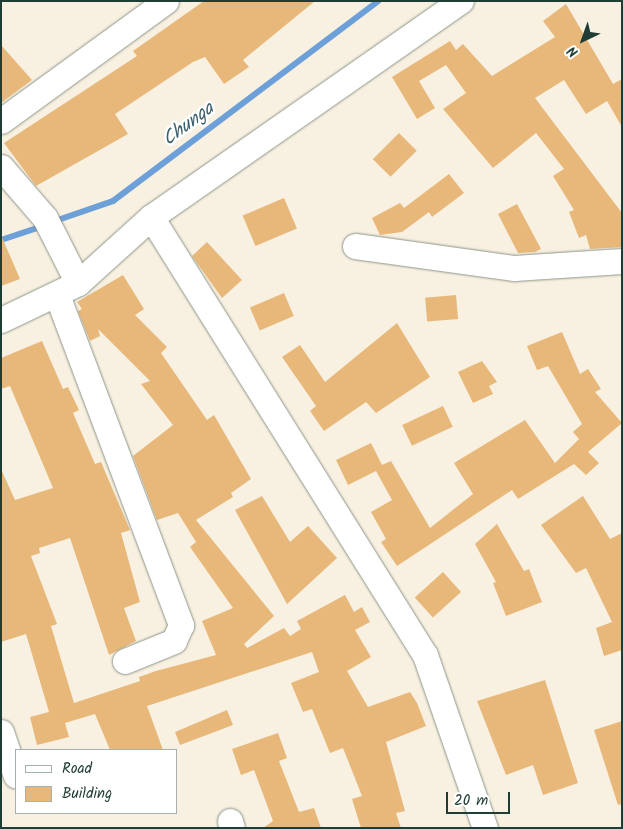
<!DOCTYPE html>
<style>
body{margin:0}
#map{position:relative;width:623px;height:829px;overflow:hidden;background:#f8f0e0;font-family:Kalam,sans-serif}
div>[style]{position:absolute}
.stream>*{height:6px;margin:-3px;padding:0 3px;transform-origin:3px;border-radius:3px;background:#6d9fd8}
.building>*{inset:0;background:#e8b87a;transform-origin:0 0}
.roads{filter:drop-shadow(0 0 1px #8c968a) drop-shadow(0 0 1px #8c968a)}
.minor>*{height:25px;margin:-12.5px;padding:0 12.5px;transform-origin:12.5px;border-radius:12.5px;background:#fff}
span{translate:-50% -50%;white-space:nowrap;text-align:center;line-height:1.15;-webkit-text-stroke:5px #fff;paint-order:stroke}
.water-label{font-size:19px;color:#3a5f6d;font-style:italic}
.frame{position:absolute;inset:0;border:2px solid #1f3d34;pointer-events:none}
.legend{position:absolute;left:15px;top:749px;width:162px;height:65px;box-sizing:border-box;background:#fff;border:1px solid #a5b1ae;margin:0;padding:6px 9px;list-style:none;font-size:15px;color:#1f3d34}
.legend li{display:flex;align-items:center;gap:10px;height:25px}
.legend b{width:25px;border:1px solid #a5b1ae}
.north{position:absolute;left:558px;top:15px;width:50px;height:50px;-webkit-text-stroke:4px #fff;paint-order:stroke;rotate:222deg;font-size:14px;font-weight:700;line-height:20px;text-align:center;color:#1f3d34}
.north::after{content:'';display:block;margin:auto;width:18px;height:22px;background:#1f3d34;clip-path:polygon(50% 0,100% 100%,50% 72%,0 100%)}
.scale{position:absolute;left:446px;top:792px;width:64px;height:22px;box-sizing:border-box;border:2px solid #1f3d34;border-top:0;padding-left:6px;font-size:15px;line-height:18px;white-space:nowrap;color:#1f3d34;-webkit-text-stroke:4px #fff;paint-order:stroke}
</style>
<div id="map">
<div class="stream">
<i style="left:52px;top:222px;width:65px;rotate:-19deg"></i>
<i style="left:113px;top:201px;width:332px;rotate:-37deg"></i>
<i style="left:1px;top:240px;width:44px;rotate:-18.4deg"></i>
</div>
<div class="building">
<i style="clip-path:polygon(204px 1px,315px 1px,243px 60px,249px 67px,224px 84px,205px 57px,193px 62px,115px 114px,128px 134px,36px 186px,4px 143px,137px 56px,133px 51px)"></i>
<i style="clip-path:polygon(566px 4px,613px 84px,622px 79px,622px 127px,607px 101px,586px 114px,564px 80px,535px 98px,622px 213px,622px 247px,590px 249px,586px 235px,579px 238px,569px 212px,574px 210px,553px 176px,564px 169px,536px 133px,493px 168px,443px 109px,466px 93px,446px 65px,419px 81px,435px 108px,417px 119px,392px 77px,450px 41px,456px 50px,463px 44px,492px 76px,555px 37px,543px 21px)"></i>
<i style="clip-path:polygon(1px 45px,32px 80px,1px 103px)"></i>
<i style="left:399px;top:133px;width:25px;height:37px;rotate:45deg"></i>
<i style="clip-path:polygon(449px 174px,464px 193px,432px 217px,429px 212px,402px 232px,380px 235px,372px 218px,400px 203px,404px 208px)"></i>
<i style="left:284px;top:198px;width:33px;height:45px;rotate:67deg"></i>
<i style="clip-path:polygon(517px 204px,541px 249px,535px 252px,518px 253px,498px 214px)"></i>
<i style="clip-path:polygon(1px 235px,20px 279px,1px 286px)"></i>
<i style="clip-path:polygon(207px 242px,242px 280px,222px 298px,192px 256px)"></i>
<i style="clip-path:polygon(123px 275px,144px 309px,135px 315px,167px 347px,161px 353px,207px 420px,214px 415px,251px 479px,231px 493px,233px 497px,196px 520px,274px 616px,244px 644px,247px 648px,284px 628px,290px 636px,301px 629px,297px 621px,345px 595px,354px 612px,362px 607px,370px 622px,355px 630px,371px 657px,347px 671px,368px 707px,410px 692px,417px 703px,426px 726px,386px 742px,405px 811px,396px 813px,401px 828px,361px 828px,352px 799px,362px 796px,343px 748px,330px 753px,312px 709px,303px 712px,291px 683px,319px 672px,312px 652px,147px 706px,163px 750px,110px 750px,95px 714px,65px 723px,69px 737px,37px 745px,30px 717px,49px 712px,26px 634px,1px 642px,1px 469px,15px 500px,53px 488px,10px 386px,1px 389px,1px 358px,42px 341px,63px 389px,68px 387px,79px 410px,73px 413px,95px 464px,101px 462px,130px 530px,121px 533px,140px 602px,124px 608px,136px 641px,109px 655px,70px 538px,39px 548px,40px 553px,31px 556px,57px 624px,51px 626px,74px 703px,140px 681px,139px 677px,156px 671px,216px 655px,202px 621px,233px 608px,190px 547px,196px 542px,178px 513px,157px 520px,133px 456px,173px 425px,141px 384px,150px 381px,98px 329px,100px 336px,90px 341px,78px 311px,82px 309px,77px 302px)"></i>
<i style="left:284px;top:293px;width:25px;height:37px;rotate:67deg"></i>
<i style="left:456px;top:295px;width:24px;height:31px;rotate:85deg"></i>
<i style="clip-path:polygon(397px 323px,430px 377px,376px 413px,366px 402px,324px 431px,310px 411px,316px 406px,282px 357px,300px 345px,325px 382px)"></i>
<i style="clip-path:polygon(562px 332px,580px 374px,588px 369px,601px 389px,595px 392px,622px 423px,588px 452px,599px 463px,586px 475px,574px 464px,518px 499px,512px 490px,397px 566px,381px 542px,386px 539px,371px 512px,392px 500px,376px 471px,348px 485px,336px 460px,371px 443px,382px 465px,391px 461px,430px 528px,473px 494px,454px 463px,525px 420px,555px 463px,579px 439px,573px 432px,582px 424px,548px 366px,537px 370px,527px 346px)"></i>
<i style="clip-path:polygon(482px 361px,497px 382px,489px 386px,493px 394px,473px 403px,458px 372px)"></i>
<i style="left:443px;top:406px;width:23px;height:45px;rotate:65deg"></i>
<i style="clip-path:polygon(262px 496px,290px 542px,308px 526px,337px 558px,287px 604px,235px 510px)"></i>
<i style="clip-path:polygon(583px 496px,610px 539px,622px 533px,622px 650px,604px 656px,596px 628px,612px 622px,586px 568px,576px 573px,541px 525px)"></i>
<i style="clip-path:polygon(497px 524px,524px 571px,529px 569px,542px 602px,506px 616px,493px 583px,496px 582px,475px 544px)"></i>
<i style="left:443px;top:572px;width:27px;height:38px;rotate:48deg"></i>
<i style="clip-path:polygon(545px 680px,578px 783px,543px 795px,533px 765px,506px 775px,477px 701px)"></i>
<i style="clip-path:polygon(227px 710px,233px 725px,180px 745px,175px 732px)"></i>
<i style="clip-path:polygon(622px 721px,622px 804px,618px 805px,594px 730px)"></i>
<i style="clip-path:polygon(278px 733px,287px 758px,279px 761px,299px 812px,314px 808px,321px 828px,263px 828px,273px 821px,254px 770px,241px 775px,232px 749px)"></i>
</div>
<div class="roads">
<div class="minor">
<i style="left:1px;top:121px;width:204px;rotate:-36deg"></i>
<i style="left:1px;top:167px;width:67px;rotate:49.2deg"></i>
<i style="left:45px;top:218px;width:73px;rotate:63.1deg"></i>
<i style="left:151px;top:217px;width:517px;rotate:57.97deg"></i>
<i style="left:425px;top:655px;width:183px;rotate:70.9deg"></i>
<i style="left:355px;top:246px;width:161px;rotate:7.9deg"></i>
<i style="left:514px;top:268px;width:108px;rotate:-3.7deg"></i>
<i style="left:57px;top:295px;width:353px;rotate:69.4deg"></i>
<i style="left:181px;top:625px;width:17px;rotate:114deg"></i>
<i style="left:174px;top:641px;width:53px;rotate:157.8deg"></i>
<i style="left:1px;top:320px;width:85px;rotate:-25.7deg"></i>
<i style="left:78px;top:283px;width:98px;rotate:-42.1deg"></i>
<i style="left:151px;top:217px;width:378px;rotate:-34.9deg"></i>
<i style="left:1px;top:732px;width:46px;rotate:71.2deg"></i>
<i style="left:230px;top:821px;width:7px;rotate:74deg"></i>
</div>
</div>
<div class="water-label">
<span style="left:189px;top:125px;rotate:-37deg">Chunga</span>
</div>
<div class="frame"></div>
<ul class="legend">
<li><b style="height:6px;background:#fff"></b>Road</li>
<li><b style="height:14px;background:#e8b87a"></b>Building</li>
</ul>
<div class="north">N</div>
<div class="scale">20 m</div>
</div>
